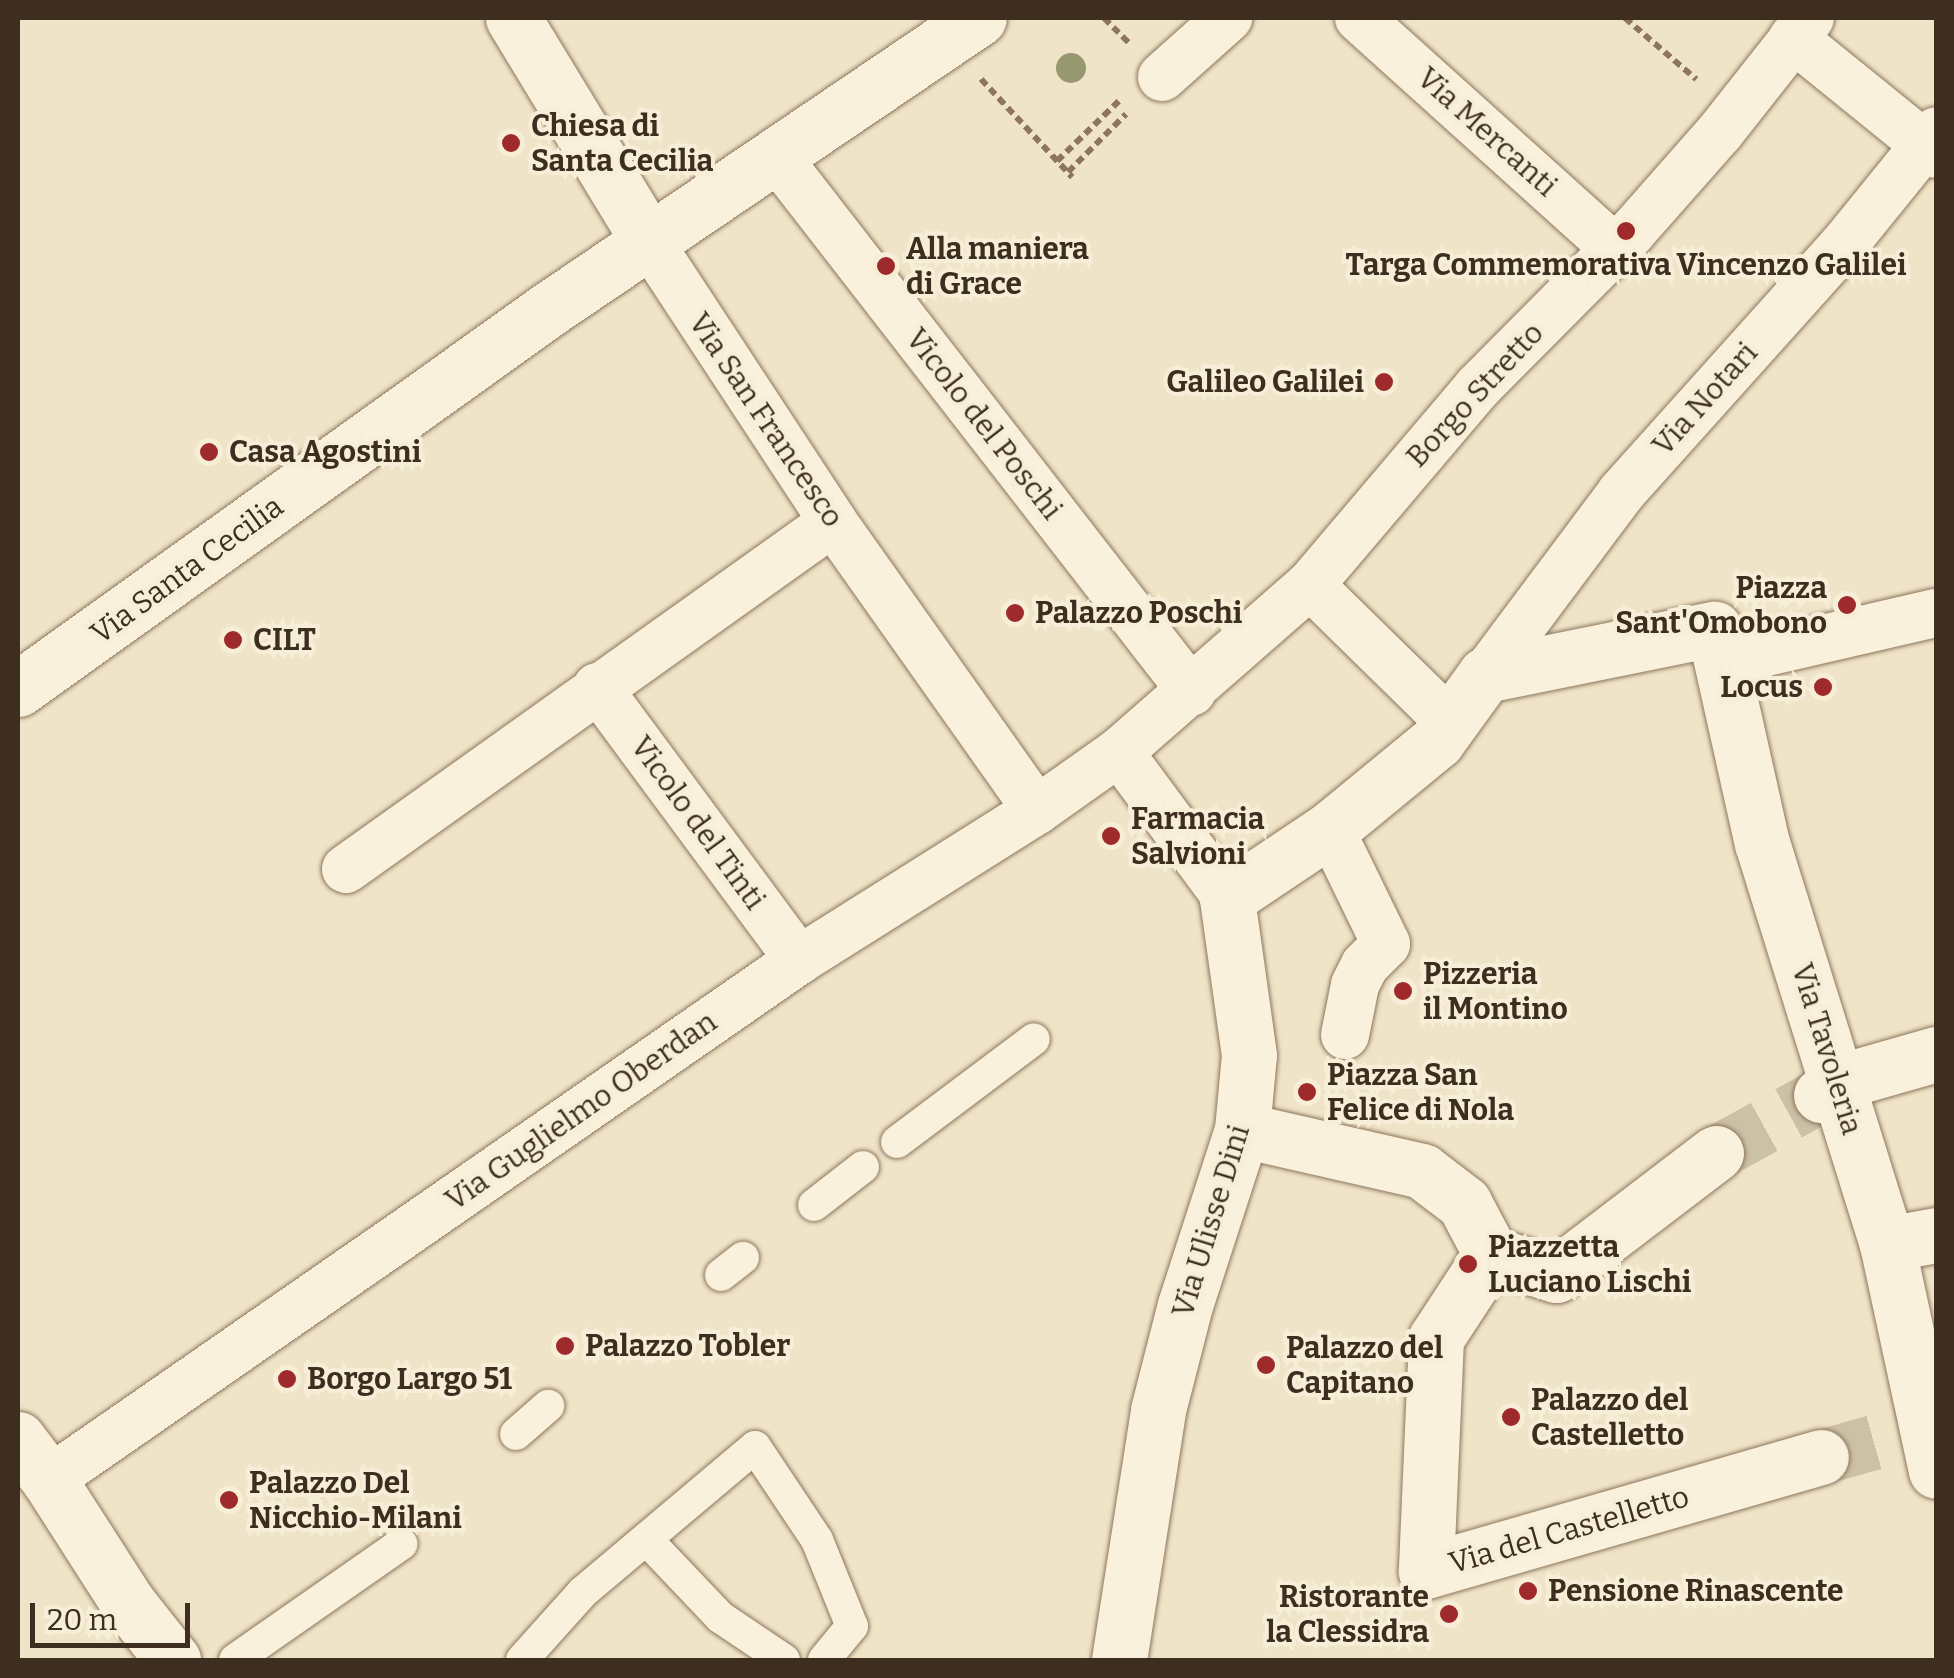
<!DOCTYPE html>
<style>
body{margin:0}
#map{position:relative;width:1954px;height:1678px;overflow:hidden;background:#f0e4c8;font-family:Bitter,serif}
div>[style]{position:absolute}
.minor-tunnel>*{height:55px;margin-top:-27.5px;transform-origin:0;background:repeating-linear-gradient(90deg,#ccc0a6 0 55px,transparent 0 83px)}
.path>*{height:6px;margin-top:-3px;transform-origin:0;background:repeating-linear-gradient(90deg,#8d765c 0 8px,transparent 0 13px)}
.roads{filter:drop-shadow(0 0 2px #8d765c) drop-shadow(0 0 2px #8d765c)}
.service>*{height:32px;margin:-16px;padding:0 16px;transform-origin:16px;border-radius:16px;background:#faf1dc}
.pedestrian>*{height:48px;margin:-24px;padding:0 24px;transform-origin:24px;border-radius:24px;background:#faf1dc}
.minor>*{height:55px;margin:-27.5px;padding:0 27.5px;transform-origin:27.5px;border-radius:27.5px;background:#faf1dc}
.trees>*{width:30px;height:30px;margin:-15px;border-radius:50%;background:#96986f}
.dots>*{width:28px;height:28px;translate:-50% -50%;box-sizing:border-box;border:5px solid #f7eed8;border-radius:50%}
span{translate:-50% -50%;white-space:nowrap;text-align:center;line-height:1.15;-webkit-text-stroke:8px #f7eed8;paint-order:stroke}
.poi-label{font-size:30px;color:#3d2e20;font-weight:700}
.left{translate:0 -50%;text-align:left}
.right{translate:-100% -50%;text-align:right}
.street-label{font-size:30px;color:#3d2e20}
.frame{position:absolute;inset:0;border:20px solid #3d2e20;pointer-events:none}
.scale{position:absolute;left:30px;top:1603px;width:160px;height:45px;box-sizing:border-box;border:5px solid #3d2e20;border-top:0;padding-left:12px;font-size:30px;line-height:35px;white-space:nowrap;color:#3d2e20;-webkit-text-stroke:8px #f7eed8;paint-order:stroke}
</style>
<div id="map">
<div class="minor-tunnel">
<i style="left:1716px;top:1153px;width:120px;rotate:-28.9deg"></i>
<i style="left:1821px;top:1457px;width:84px;rotate:-15.9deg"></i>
</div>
<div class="path">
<i style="left:1104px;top:18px;width:35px;rotate:45deg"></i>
<i style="left:1625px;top:18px;width:94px;rotate:40.7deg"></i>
<i style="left:981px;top:79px;width:134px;rotate:47.1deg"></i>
<i style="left:1057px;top:161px;width:88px;rotate:-44.1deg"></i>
<i style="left:1068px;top:172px;width:82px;rotate:-45deg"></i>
</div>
<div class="roads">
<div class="service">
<i style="left:897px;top:1142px;width:171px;rotate:-36.9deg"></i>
<i style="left:814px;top:1205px;width:62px;rotate:-37.8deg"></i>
<i style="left:721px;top:1275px;width:28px;rotate:-38deg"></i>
<i style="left:516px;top:1434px;width:43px;rotate:-41.2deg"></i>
<i style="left:646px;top:1539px;width:108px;rotate:46.5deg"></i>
<i style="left:720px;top:1617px;width:77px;rotate:33.9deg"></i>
<i style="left:235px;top:1660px;width:203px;rotate:-34.9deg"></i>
<i style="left:522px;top:1660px;width:91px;rotate:-48.1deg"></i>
<i style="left:583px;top:1592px;width:225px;rotate:-40.1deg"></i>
<i style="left:755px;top:1447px;width:112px;rotate:56.3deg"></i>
<i style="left:817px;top:1540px;width:93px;rotate:67.9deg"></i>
<i style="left:852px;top:1626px;width:44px;rotate:129.5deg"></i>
</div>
<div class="pedestrian">
<i style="left:1359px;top:18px;width:343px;rotate:42deg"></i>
<i style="left:1793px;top:38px;width:184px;rotate:39deg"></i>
<i style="left:1162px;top:77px;width:89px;rotate:-41.8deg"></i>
<i style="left:776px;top:156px;width:678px;rotate:52.18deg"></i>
<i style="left:648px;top:240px;width:337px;rotate:56.7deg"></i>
<i style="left:833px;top:522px;width:353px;rotate:54.7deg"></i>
<i style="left:1310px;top:585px;width:199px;rotate:44.4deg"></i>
<i style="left:1719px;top:663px;width:223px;rotate:-13deg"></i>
<i style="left:1485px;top:675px;width:227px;rotate:-53.2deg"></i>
<i style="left:1621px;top:493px;width:338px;rotate:-48.1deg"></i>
<i style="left:1847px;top:241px;width:141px;rotate:-51deg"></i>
<i style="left:597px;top:687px;width:340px;rotate:53.5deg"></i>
<i style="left:1119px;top:752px;width:182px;rotate:53.5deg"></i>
<i style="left:1330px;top:829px;width:128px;rotate:64deg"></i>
<i style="left:1386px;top:944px;width:30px;rotate:135deg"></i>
<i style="left:1365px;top:965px;width:22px;rotate:117deg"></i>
<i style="left:1355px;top:985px;width:51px;rotate:101.3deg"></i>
<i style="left:346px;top:869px;width:598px;rotate:-35.47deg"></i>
<i style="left:49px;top:1480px;width:913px;rotate:-34.73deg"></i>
<i style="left:799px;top:960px;width:281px;rotate:-32.2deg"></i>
<i style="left:1037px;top:810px;width:100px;rotate:-35.3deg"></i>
<i style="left:1119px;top:752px;width:254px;rotate:-41.2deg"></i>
<i style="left:1310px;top:585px;width:260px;rotate:-49.7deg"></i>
<i style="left:1478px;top:387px;width:217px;rotate:-45.2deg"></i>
<i style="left:1631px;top:233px;width:135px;rotate:-48.6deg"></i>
<i style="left:1720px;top:132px;width:145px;rotate:-51.7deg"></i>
</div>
<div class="minor">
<i style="left:513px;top:18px;width:260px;rotate:58.7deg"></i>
<i style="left:18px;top:689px;width:653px;rotate:-35.59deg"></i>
<i style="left:549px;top:309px;width:519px;rotate:-34.09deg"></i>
<i style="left:1821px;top:1095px;width:21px;rotate:-37deg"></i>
<i style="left:1838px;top:1082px;width:102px;rotate:-15.9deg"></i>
<i style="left:1242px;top:1130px;width:185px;rotate:12.8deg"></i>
<i style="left:1422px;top:1171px;width:53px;rotate:37.3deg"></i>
<i style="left:1464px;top:1203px;width:58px;rotate:62.1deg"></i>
<i style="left:1716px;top:1153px;width:201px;rotate:142.7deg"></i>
<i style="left:1556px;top:1275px;width:68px;rotate:-162.1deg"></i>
<i style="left:1491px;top:1254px;width:100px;rotate:123.2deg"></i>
<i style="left:1436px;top:1338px;width:233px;rotate:92.5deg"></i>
<i style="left:1426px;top:1571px;width:411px;rotate:-16.1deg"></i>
<i style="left:1887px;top:1244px;width:50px;rotate:-10.4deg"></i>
<i style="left:18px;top:1439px;width:51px;rotate:52.9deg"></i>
<i style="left:49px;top:1480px;width:146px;rotate:57.3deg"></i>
<i style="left:128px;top:1603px;width:73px;rotate:51.7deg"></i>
<i style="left:1119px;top:1660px;width:253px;rotate:-81.1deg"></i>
<i style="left:1158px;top:1410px;width:108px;rotate:-75.6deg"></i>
<i style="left:1185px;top:1305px;width:184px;rotate:-72deg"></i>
<i style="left:1242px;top:1130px;width:75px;rotate:-84.7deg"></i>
<i style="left:1249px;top:1055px;width:159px;rotate:-98deg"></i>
<i style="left:1227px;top:898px;width:124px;rotate:-33.8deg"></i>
<i style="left:1330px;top:829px;width:139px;rotate:-39.4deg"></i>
<i style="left:1437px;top:741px;width:82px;rotate:-54deg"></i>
<i style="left:1485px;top:675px;width:234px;rotate:-11.4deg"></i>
<i style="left:1714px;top:629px;width:219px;rotate:77.4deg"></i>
<i style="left:1762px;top:843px;width:420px;rotate:72.7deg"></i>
<i style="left:1887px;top:1244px;width:232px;rotate:77.8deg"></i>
</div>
</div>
<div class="trees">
<i style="left:1071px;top:68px"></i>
</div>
<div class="dots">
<i style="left:511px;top:143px;background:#9e2a2b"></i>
<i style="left:1626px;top:231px;background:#9e2a2b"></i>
<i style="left:886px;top:266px;background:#9e2a2b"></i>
<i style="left:1384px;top:382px;background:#9e2a2b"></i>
<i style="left:209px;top:452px;background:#9e2a2b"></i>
<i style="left:1847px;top:605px;background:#9e2a2b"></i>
<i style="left:1015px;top:613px;background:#9e2a2b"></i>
<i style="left:233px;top:640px;background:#9e2a2b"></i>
<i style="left:1823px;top:687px;background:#9e2a2b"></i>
<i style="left:1111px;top:836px;background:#9e2a2b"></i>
<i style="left:1403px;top:991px;background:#9e2a2b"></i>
<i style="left:1307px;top:1092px;background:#9e2a2b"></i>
<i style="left:1468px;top:1264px;background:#9e2a2b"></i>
<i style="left:565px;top:1346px;background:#9e2a2b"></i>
<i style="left:1266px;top:1365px;background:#9e2a2b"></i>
<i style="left:287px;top:1379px;background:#9e2a2b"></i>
<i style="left:1511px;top:1417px;background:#9e2a2b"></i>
<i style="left:229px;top:1500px;background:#9e2a2b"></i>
<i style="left:1528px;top:1591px;background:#9e2a2b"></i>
<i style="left:1449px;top:1614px;background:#9e2a2b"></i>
</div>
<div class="poi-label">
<span class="left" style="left:531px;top:143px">Chiesa di<br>Santa Cecilia</span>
<span class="left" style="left:906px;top:266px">Alla maniera<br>di Grace</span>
<span style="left:1626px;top:265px">Targa Commemorativa Vincenzo Galilei</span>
<span class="right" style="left:1364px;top:382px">Galileo Galilei</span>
<span class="left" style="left:229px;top:452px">Casa Agostini</span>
<span class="right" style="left:1827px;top:605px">Piazza<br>Sant'Omobono</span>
<span class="left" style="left:1035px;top:613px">Palazzo Poschi</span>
<span class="left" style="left:253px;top:640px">CILT</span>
<span class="right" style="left:1803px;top:687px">Locus</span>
<span class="left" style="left:1131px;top:836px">Farmacia<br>Salvioni</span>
<span class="left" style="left:1423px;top:991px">Pizzeria<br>il Montino</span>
<span class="left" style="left:1327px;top:1092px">Piazza San<br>Felice di Nola</span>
<span class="left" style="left:1488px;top:1264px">Piazzetta<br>Luciano Lischi</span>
<span class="left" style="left:585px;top:1346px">Palazzo Tobler</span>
<span class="left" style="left:1286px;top:1365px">Palazzo del<br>Capitano</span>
<span class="left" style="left:307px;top:1379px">Borgo Largo 51</span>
<span class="left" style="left:1531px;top:1417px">Palazzo del<br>Castelletto</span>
<span class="left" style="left:249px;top:1500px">Palazzo Del<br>Nicchio-Milani</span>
<span class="left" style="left:1548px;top:1591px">Pensione Rinascente</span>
<span class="right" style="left:1429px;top:1614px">Ristorante<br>la Clessidra</span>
</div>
<div class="street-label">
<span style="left:1487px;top:132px;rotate:42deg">Via Mercanti</span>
<span style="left:1475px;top:395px;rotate:-47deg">Borgo Stretto</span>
<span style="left:1705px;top:399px;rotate:-48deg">Via Notari</span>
<span style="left:766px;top:420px;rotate:56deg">Via San Francesco</span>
<span style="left:984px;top:424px;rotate:52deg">Vicolo del Poschi</span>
<span style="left:187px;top:570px;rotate:-36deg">Via Santa Cecilia</span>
<span style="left:698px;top:823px;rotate:54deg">Vicolo del Tinti</span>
<span style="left:1827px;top:1049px;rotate:73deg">Via Tavoleria</span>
<span style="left:581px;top:1111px;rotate:-35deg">Via Guglielmo Oberdan</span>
<span style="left:1211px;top:1221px;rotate:-73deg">Via Ulisse Dini</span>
<span style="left:1569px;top:1530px;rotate:-16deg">Via del Castelletto</span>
</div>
<div class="frame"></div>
<div class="scale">20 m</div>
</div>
